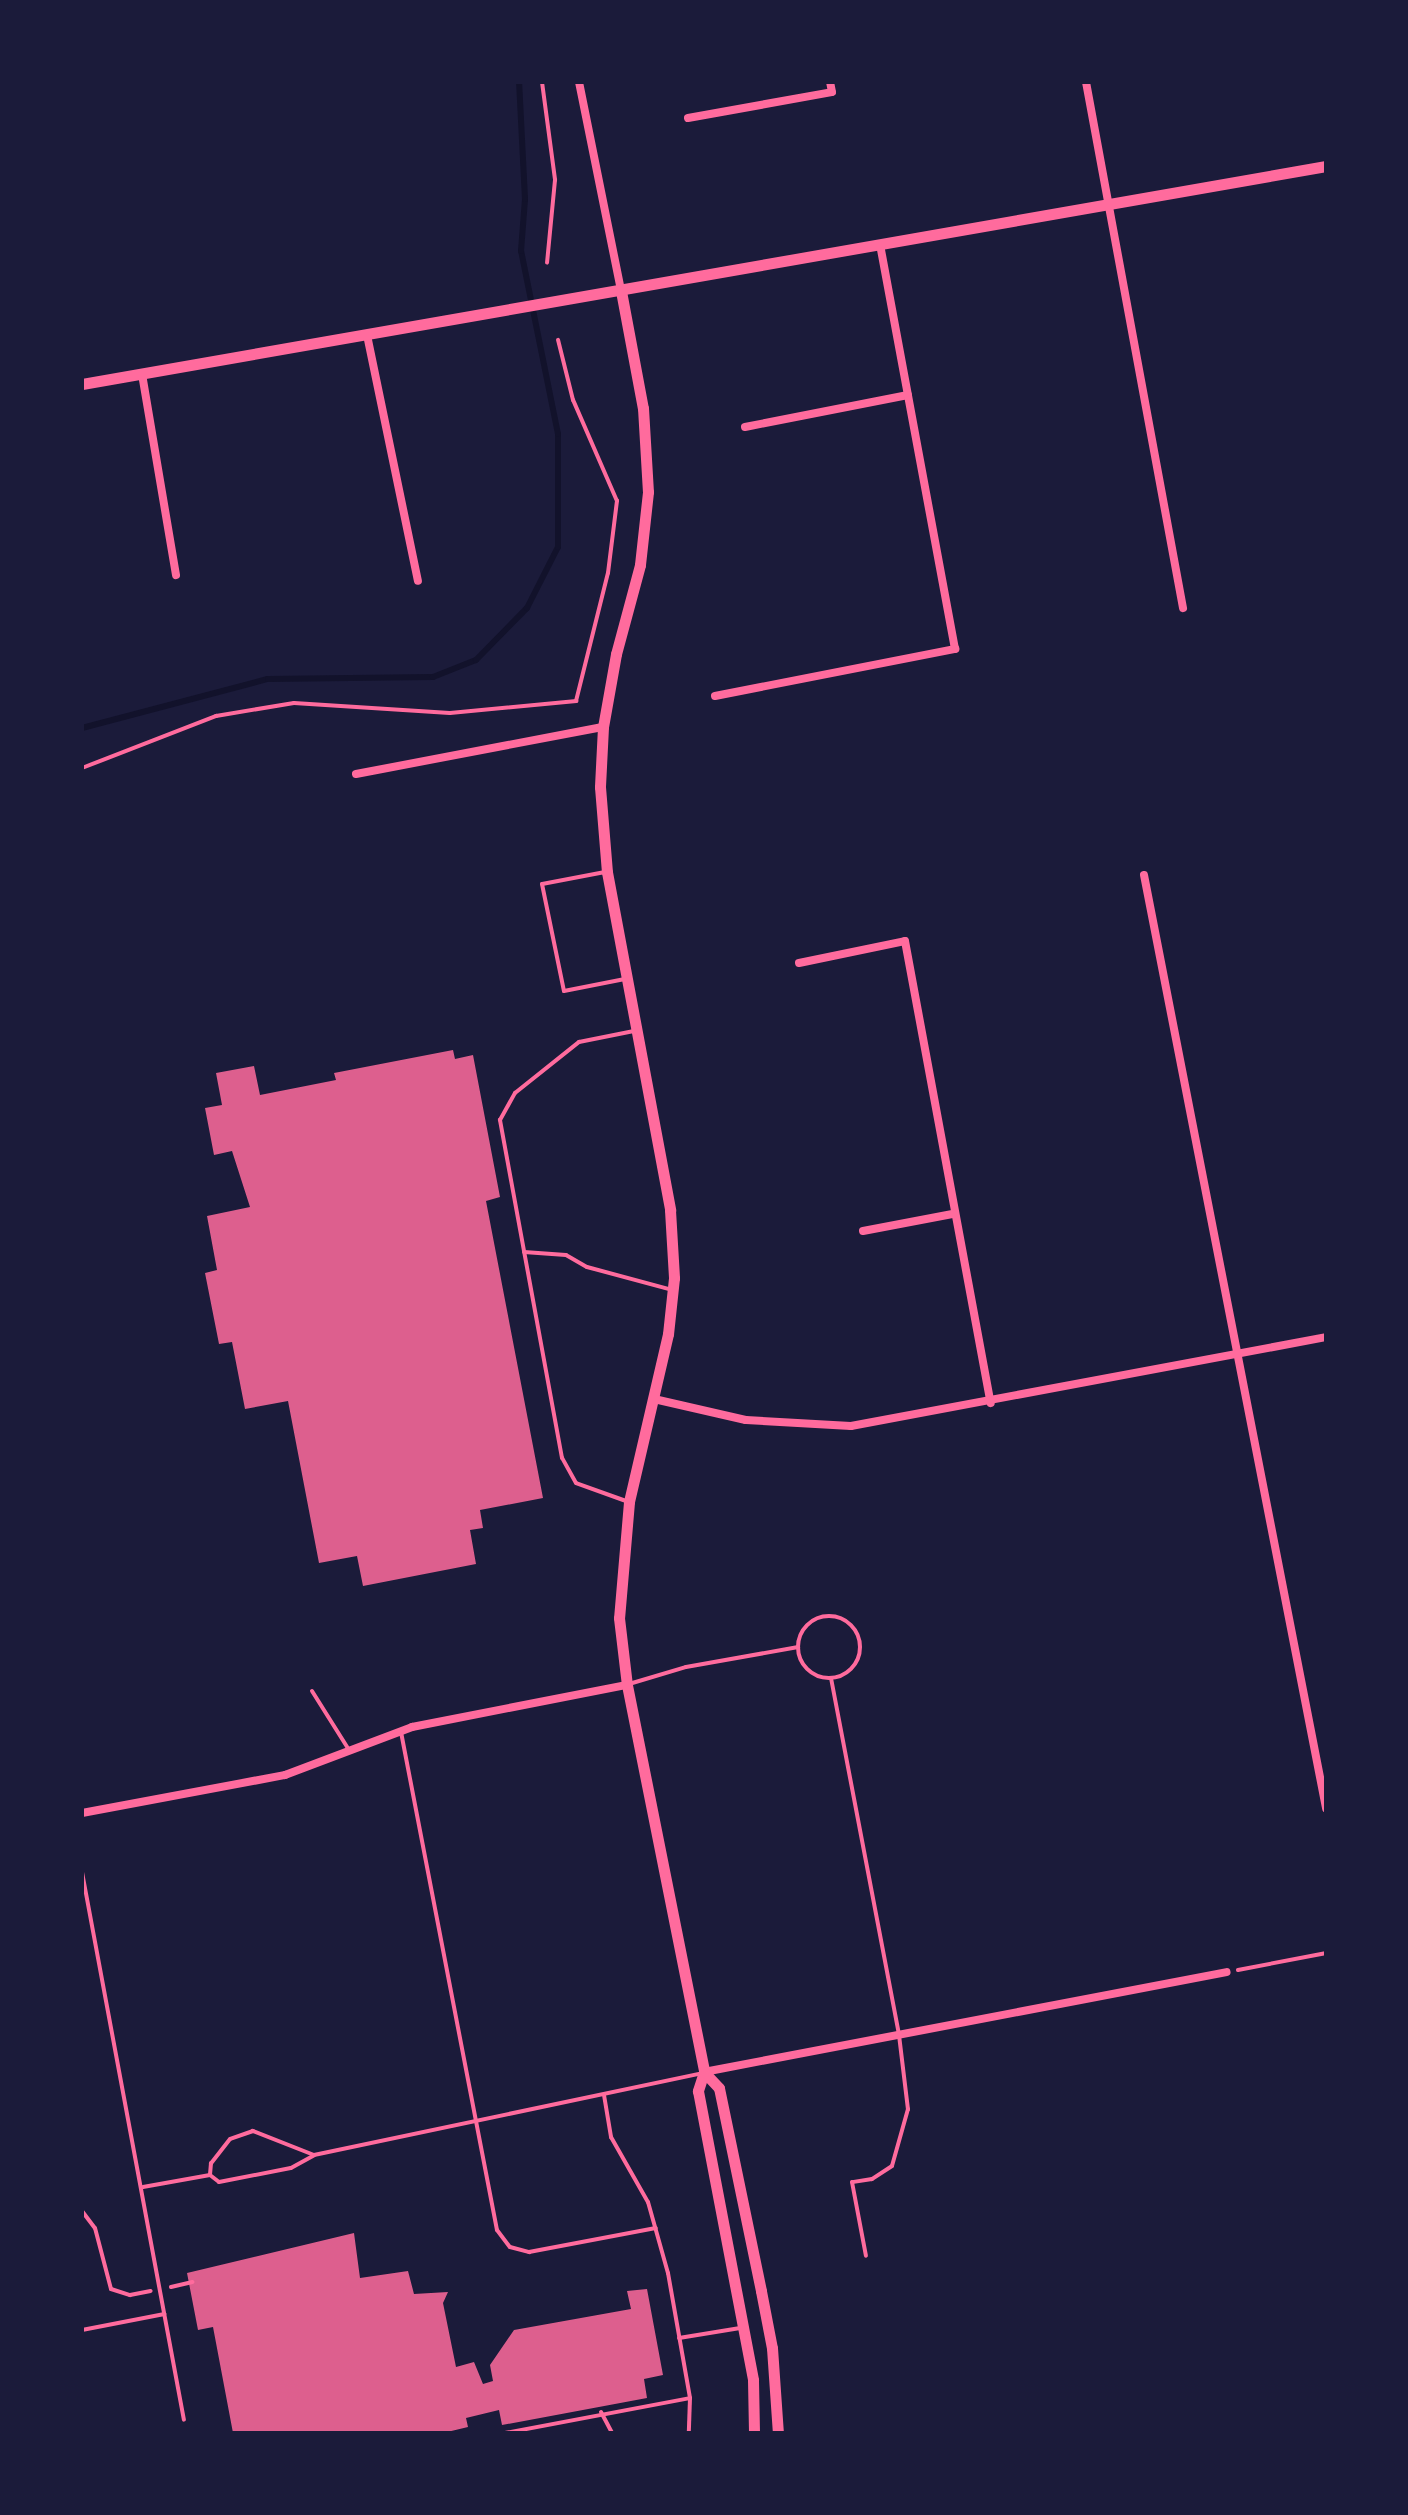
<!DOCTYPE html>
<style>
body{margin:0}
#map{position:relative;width:1408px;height:2515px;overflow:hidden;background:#1b1b3a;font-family:"Roboto Serif",serif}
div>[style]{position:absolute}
.stream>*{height:6px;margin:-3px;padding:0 3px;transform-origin:3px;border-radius:3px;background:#12122b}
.building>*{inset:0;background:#dd5f8e}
.path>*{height:4px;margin:-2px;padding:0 2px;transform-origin:2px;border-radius:2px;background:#ff6b9d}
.service>*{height:4px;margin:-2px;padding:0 2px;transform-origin:2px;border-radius:2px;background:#ff6b9d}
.service>.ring{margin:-2px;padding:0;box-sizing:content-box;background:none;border:4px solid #ff6b9d;border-radius:50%}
.minor>*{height:8px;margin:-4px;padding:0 4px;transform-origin:4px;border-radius:4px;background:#ff6b9d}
.tertiary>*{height:11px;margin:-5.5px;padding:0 5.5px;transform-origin:5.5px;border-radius:5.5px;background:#ff6b9d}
span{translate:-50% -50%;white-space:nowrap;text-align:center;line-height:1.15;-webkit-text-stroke:8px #1b1b3a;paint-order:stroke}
.frame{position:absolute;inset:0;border:84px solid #1b1b3a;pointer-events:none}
</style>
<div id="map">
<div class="stream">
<i style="left:82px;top:728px;width:192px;rotate:-14.8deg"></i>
<i style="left:268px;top:679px;width:165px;rotate:-0.7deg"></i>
<i style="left:433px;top:677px;width:46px;rotate:-21.6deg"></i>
<i style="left:476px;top:660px;width:73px;rotate:-45.6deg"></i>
<i style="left:527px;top:608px;width:68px;rotate:-63.1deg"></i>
<i style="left:558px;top:547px;width:113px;rotate:-90deg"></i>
<i style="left:558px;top:434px;width:187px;rotate:-101.4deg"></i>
<i style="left:521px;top:251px;width:52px;rotate:-85.6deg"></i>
<i style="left:525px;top:199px;width:117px;rotate:-92.9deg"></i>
</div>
<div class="building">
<i style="clip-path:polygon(453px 1050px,455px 1059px,473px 1055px,500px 1197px,486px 1201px,543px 1498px,480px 1510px,483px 1528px,470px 1530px,476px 1564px,363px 1586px,357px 1556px,319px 1563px,288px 1401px,245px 1409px,232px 1342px,219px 1344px,205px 1273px,217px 1270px,207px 1216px,250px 1207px,232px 1151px,214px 1155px,205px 1108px,222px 1105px,216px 1073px,254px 1066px,260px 1095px,336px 1080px,334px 1073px)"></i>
<i style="clip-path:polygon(354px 2233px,360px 2278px,408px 2271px,414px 2294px,448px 2292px,443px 2303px,456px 2367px,474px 2362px,483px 2384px,493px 2381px,490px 2365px,514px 2330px,631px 2309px,627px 2291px,647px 2289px,663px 2375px,644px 2379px,647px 2398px,502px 2425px,499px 2410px,466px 2418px,468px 2427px,443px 2433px,233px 2433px,213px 2327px,198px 2330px,187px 2273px)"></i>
</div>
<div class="path">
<i style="left:542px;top:82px;width:99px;rotate:82.4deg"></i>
<i style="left:555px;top:180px;width:83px;rotate:95.5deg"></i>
<i style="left:82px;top:768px;width:144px;rotate:-21.2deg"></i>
<i style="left:216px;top:716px;width:79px;rotate:-9.5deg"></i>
<i style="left:294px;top:703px;width:156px;rotate:3.7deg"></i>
<i style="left:450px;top:713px;width:127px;rotate:-5.4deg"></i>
<i style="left:576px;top:701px;width:132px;rotate:-76deg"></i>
<i style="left:608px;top:573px;width:73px;rotate:-82.9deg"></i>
<i style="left:617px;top:501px;width:110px;rotate:-113.5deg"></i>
<i style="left:573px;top:400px;width:62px;rotate:-104deg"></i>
<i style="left:1238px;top:1970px;width:90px;rotate:-10.9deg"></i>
<i style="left:82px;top:2211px;width:21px;rotate:53deg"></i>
<i style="left:95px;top:2228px;width:63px;rotate:75.3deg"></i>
<i style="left:111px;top:2289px;width:20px;rotate:18deg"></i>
<i style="left:130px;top:2295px;width:21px;rotate:-11deg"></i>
<i style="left:171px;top:2287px;width:22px;rotate:-13deg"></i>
</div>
<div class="service">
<i style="left:605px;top:872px;width:64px;rotate:169.2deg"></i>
<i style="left:542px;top:884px;width:109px;rotate:78.4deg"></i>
<i style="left:564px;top:991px;width:62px;rotate:-11.1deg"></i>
<i style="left:524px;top:1252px;width:42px;rotate:4.1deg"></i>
<i style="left:566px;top:1255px;width:24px;rotate:30deg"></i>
<i style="left:587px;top:1267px;width:88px;rotate:15.1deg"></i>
<i style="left:626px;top:1501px;width:53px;rotate:-160.2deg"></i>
<i style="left:576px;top:1483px;width:29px;rotate:-119deg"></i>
<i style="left:562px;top:1458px;width:344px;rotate:-100.4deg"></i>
<i style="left:500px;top:1120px;width:31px;rotate:-61deg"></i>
<i style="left:515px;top:1093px;width:82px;rotate:-38.6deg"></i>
<i style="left:579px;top:1042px;width:56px;rotate:-11.3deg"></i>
<i class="ring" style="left:798px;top:1616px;width:58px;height:58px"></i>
<i style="left:831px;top:1678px;width:363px;rotate:79.2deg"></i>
<i style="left:899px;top:2035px;width:75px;rotate:83.1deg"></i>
<i style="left:908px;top:2109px;width:59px;rotate:105.7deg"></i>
<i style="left:892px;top:2166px;width:24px;rotate:147deg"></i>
<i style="left:872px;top:2179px;width:20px;rotate:171deg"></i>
<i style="left:852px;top:2182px;width:75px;rotate:79.3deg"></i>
<i style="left:629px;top:1684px;width:59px;rotate:-16.6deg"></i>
<i style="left:686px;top:1667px;width:114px;rotate:-10.1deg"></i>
<i style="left:312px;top:1691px;width:70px;rotate:57.9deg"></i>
<i style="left:401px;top:1732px;width:507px;rotate:79.09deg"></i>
<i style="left:497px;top:2230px;width:21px;rotate:53deg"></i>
<i style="left:510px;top:2247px;width:20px;rotate:15deg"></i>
<i style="left:529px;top:2252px;width:129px;rotate:-10.7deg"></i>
<i style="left:82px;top:1872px;width:557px;rotate:79.46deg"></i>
<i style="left:604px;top:2095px;width:43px;rotate:80.5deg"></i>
<i style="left:611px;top:2137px;width:75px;rotate:60.4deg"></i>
<i style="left:648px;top:2202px;width:74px;rotate:74.3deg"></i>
<i style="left:668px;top:2273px;width:127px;rotate:80deg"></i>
<i style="left:690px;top:2398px;width:35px;rotate:92deg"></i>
<i style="left:314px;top:2155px;width:66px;rotate:-158.5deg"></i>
<i style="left:253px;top:2131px;width:24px;rotate:161deg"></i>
<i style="left:230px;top:2139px;width:31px;rotate:128deg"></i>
<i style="left:211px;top:2163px;width:12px;rotate:95deg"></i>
<i style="left:210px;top:2175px;width:11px;rotate:38deg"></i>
<i style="left:219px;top:2182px;width:73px;rotate:-11deg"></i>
<i style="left:291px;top:2168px;width:26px;rotate:-29deg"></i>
<i style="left:314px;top:2155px;width:397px;rotate:-11.9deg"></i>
<i style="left:143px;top:2187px;width:68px;rotate:-10.2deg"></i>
<i style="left:82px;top:2330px;width:84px;rotate:-11deg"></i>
<i style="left:679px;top:2338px;width:62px;rotate:-9.3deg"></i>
<i style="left:601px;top:2412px;width:24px;rotate:62deg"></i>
<i style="left:505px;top:2433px;width:188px;rotate:-10.7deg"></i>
</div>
<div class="minor">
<i style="left:579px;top:82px;width:213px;rotate:78.6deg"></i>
<i style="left:1086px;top:82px;width:535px;rotate:79.55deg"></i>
<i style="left:688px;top:118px;width:146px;rotate:-10.2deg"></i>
<i style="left:832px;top:92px;width:10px;rotate:-101deg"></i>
<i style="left:367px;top:335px;width:251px;rotate:78.3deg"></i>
<i style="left:142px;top:374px;width:204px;rotate:80.4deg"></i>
<i style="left:745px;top:427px;width:166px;rotate:-11.1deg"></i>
<i style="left:715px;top:696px;width:245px;rotate:-11.1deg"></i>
<i style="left:955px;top:649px;width:410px;rotate:-100.5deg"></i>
<i style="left:356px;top:774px;width:251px;rotate:-10.8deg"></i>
<i style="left:1144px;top:875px;width:951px;rotate:78.96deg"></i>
<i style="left:799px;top:963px;width:108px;rotate:-11.7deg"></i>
<i style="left:905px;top:941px;width:470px;rotate:79.5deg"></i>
<i style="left:863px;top:1231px;width:91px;rotate:-10.8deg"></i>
<i style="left:654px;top:1399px;width:94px;rotate:12.9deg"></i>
<i style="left:746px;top:1420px;width:105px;rotate:3.3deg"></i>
<i style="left:851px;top:1426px;width:483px;rotate:-10.6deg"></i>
<i style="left:82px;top:1813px;width:207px;rotate:-10.6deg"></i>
<i style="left:285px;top:1775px;width:136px;rotate:-20.7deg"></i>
<i style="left:412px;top:1727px;width:219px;rotate:-11.1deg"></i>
<i style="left:704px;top:2072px;width:532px;rotate:-10.82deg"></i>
</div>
<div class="tertiary">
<i style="left:621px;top:291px;width:119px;rotate:79.4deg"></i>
<i style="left:643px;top:408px;width:84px;rotate:86.6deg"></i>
<i style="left:648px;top:492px;width:73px;rotate:96.3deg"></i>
<i style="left:640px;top:565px;width:92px;rotate:105.1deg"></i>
<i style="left:616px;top:654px;width:74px;rotate:100.1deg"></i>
<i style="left:603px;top:727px;width:60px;rotate:92.9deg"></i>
<i style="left:600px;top:787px;width:85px;rotate:85.3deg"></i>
<i style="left:607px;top:872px;width:344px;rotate:79.4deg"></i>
<i style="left:670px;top:1210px;width:68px;rotate:86.6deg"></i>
<i style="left:674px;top:1278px;width:56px;rotate:96.1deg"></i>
<i style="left:668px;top:1334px;width:172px;rotate:103.1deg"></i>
<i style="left:629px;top:1502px;width:116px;rotate:94.9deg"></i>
<i style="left:619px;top:1618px;width:67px;rotate:83.2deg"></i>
<i style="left:627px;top:1685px;width:395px;rotate:78.7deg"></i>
<i style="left:704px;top:2072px;width:20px;rotate:108deg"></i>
<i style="left:698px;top:2091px;width:294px;rotate:79.2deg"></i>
<i style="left:753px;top:2380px;width:53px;rotate:88.9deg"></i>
<i style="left:82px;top:384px;width:1263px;rotate:-9.94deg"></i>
<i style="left:704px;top:2072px;width:22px;rotate:47deg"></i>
<i style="left:719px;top:2088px;width:207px;rotate:78.3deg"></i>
<i style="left:761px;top:2291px;width:58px;rotate:79.1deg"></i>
<i style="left:772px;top:2348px;width:85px;rotate:86deg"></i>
</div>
<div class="frame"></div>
</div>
